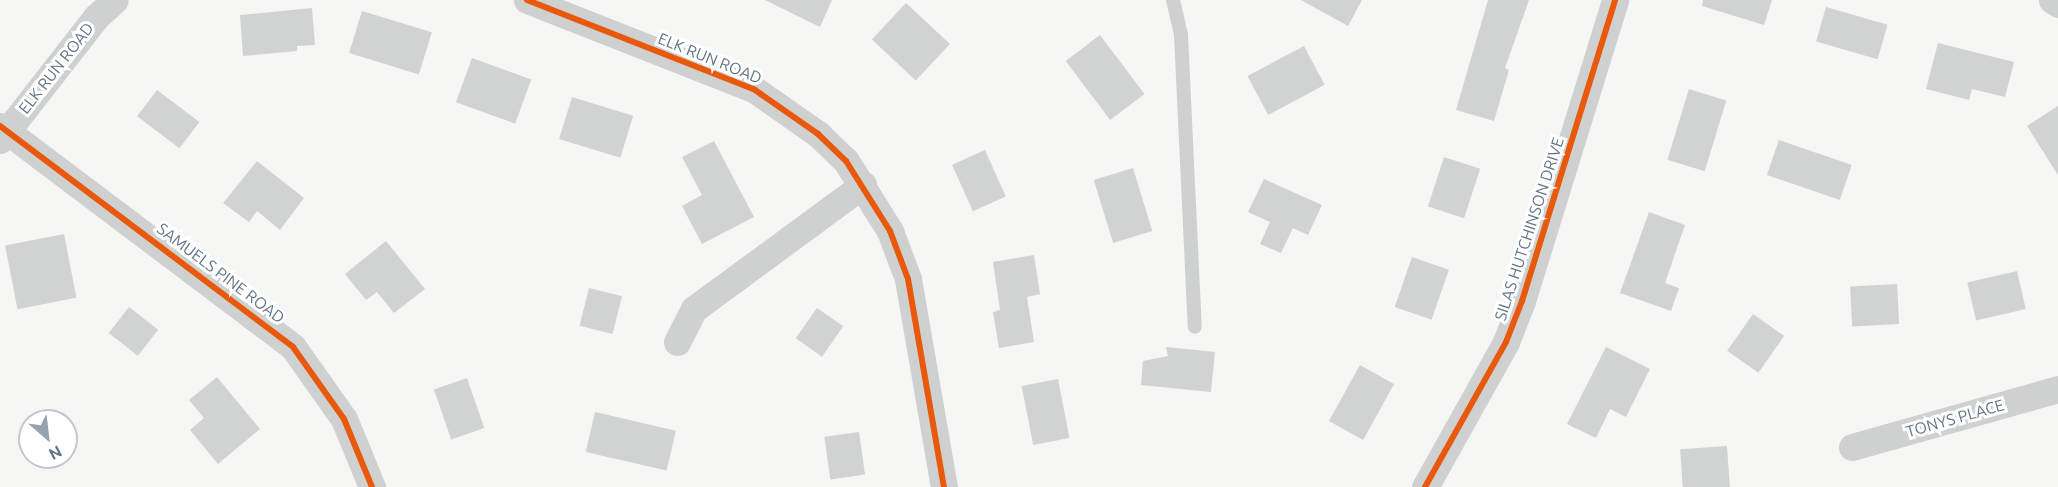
<!DOCTYPE html>
<style>
body{margin:0}
#map{position:relative;width:2058px;height:487px;overflow:hidden;background:#f6f6f4;font-family:Ubuntu,sans-serif}
div>[style]{position:absolute}
.building>*{inset:0;background:#d1d2d2;transform-origin:0 0}
.service>*{height:14px;margin:-7px;padding:0 7px;transform-origin:7px;border-radius:7px;background:#cfd1d1}
.minor>*{height:27px;margin:-13.5px;padding:0 13.5px;transform-origin:13.5px;border-radius:13.5px;background:#cfd1d1}
.cycleway>*{height:6px;margin:-3px;padding:0 3px;transform-origin:3px;border-radius:3px;background:#e8590c}
span{translate:-50% -50%;white-space:nowrap;text-align:center;line-height:1.15;-webkit-text-stroke:6px #fff;paint-order:stroke}
.street-label{font-size:16px;color:#637587}
.north{position:absolute;left:18px;top:409px;width:60px;height:60px;box-sizing:border-box;background:#fff;border:2px solid #c1c8cf;border-radius:50%;rotate:152deg;font-size:16px;font-weight:700;line-height:24px;text-align:center;color:#637587}
.north::after{content:'';display:block;margin:auto;width:21px;height:27px;background:#96a2ad;clip-path:polygon(50% 0,100% 100%,50% 72%,0 100%)}
</style>
<div id="map">
<div class="building">
<i style="clip-path:polygon(765px 0,832px 0,820px 27px)"></i>
<i style="clip-path:polygon(1301px 0,1362px 0,1348px 26px)"></i>
<i style="clip-path:polygon(1488px 0,1529px 0,1505px 68px,1509px 70px,1494px 121px,1456px 110px)"></i>
<i style="clip-path:polygon(1703px 0,1772px 0,1764px 25px,1702px 6px)"></i>
<i style="left:906px;top:3px;width:60px;height:50px;rotate:43deg"></i>
<i style="left:1826px;top:7px;width:64px;height:36px;rotate:16deg"></i>
<i style="clip-path:polygon(312px 8px,315px 45px,297px 46px,297px 51px,243px 56px,240px 15px)"></i>
<i style="left:362px;top:11px;width:73px;height:44px;rotate:17deg"></i>
<i style="left:1100px;top:35px;width:74px;height:43px;rotate:53deg"></i>
<i style="clip-path:polygon(1938px 43px,2014px 62px,2005px 97px,1972px 89px,1969px 100px,1926px 89px)"></i>
<i style="left:1304px;top:46px;width:44px;height:64px;rotate:62deg"></i>
<i style="left:472px;top:58px;width:63px;height:47px;rotate:20deg"></i>
<i style="left:1689px;top:89px;width:39px;height:74px;rotate:17deg"></i>
<i style="left:157px;top:90px;width:53px;height:33px;rotate:37deg"></i>
<i style="left:572px;top:97px;width:64px;height:44px;rotate:17deg"></i>
<i style="clip-path:polygon(2058px 106px,2058px 175px,2027px 126px)"></i>
<i style="left:1779px;top:140px;width:77px;height:37px;rotate:19deg"></i>
<i style="clip-path:polygon(714px 141px,754px 217px,702px 244px,682px 206px,702px 195px,682px 157px)"></i>
<i style="left:985px;top:150px;width:51px;height:36px;rotate:66deg"></i>
<i style="left:1444px;top:157px;width:38px;height:52px;rotate:18deg"></i>
<i style="clip-path:polygon(257px 161px,304px 198px,280px 230px,257px 211px,249px 222px,223px 203px)"></i>
<i style="left:1133px;top:168px;width:66px;height:41px;rotate:73deg"></i>
<i style="clip-path:polygon(1264px 179px,1322px 205px,1308px 235px,1293px 228px,1281px 253px,1260px 244px,1270px 222px,1248px 212px)"></i>
<i style="clip-path:polygon(1649px 212px,1685px 225px,1665px 283px,1679px 288px,1671px 311px,1620px 293px)"></i>
<i style="left:64px;top:234px;width:65px;height:60px;rotate:79deg"></i>
<i style="clip-path:polygon(386px 241px,425px 289px,394px 313px,377px 292px,366px 300px,345px 274px)"></i>
<i style="clip-path:polygon(1034px 255px,1040px 294px,1027px 297px,1034px 342px,999px 348px,993px 312px,1000px 310px,993px 262px)"></i>
<i style="left:1412px;top:257px;width:39px;height:53px;rotate:19deg"></i>
<i style="left:2017px;top:271px;width:39px;height:51px;rotate:77deg"></i>
<i style="left:1897px;top:284px;width:40px;height:47px;rotate:87deg"></i>
<i style="left:589px;top:288px;width:34px;height:39px;rotate:14deg"></i>
<i style="left:129px;top:307px;width:37px;height:33px;rotate:38deg"></i>
<i style="left:817px;top:308px;width:32px;height:37px;rotate:35deg"></i>
<i style="left:1753px;top:314px;width:38px;height:45px;rotate:35deg"></i>
<i style="clip-path:polygon(1166px 347px,1215px 352px,1211px 392px,1141px 385px,1143px 361px,1168px 356px)"></i>
<i style="clip-path:polygon(1606px 347px,1650px 369px,1626px 417px,1610px 409px,1596px 438px,1567px 424px)"></i>
<i style="left:1360px;top:365px;width:39px;height:64px;rotate:29deg"></i>
<i style="clip-path:polygon(217px 377px,260px 429px,218px 464px,190px 430px,204px 418px,189px 400px)"></i>
<i style="left:467px;top:378px;width:53px;height:35px;rotate:71deg"></i>
<i style="left:1058px;top:379px;width:60px;height:37px;rotate:79deg"></i>
<i style="left:595px;top:412px;width:83px;height:41px;rotate:13deg"></i>
<i style="left:859px;top:432px;width:43px;height:35px;rotate:82deg"></i>
<i style="left:1727px;top:446px;width:41px;height:47px;rotate:86deg"></i>
</div>
<div class="service">
<i style="left:1173px;top:0;width:36px;rotate:77deg"></i>
<i style="left:1181px;top:35px;width:292px;rotate:87.3deg"></i>
</div>
<div class="minor">
<i style="left:527px;top:0;width:245px;rotate:21.5deg"></i>
<i style="left:755px;top:90px;width:77px;rotate:34.9deg"></i>
<i style="left:818px;top:134px;width:39px;rotate:44deg"></i>
<i style="left:846px;top:161px;width:83px;rotate:57.8deg"></i>
<i style="left:890px;top:231px;width:51px;rotate:69.4deg"></i>
<i style="left:908px;top:279px;width:211px;rotate:80.2deg"></i>
<i style="left:2052px;top:0;width:7px;rotate:34deg"></i>
<i style="left:0;top:126px;width:367px;rotate:37deg"></i>
<i style="left:293px;top:347px;width:88px;rotate:54.7deg"></i>
<i style="left:344px;top:419px;width:74px;rotate:67.6deg"></i>
<i style="left:0;top:140px;width:156px;rotate:-52deg"></i>
<i style="left:96px;top:17px;width:25px;rotate:-42deg"></i>
<i style="left:677px;top:342px;width:37px;rotate:-63deg"></i>
<i style="left:694px;top:309px;width:210px;rotate:-36.3deg"></i>
<i style="left:1852px;top:447px;width:214px;rotate:-15.7deg"></i>
<i style="left:1425px;top:487px;width:166px;rotate:-60.8deg"></i>
<i style="left:1506px;top:342px;width:44px;rotate:-68.7deg"></i>
<i style="left:1522px;top:301px;width:315px;rotate:-72.8deg"></i>
</div>
<div class="cycleway">
<i style="left:527px;top:0;width:245px;rotate:21.5deg"></i>
<i style="left:755px;top:90px;width:77px;rotate:34.9deg"></i>
<i style="left:818px;top:134px;width:39px;rotate:44deg"></i>
<i style="left:846px;top:161px;width:83px;rotate:57.8deg"></i>
<i style="left:890px;top:231px;width:51px;rotate:69.4deg"></i>
<i style="left:908px;top:279px;width:211px;rotate:80.2deg"></i>
<i style="left:0;top:126px;width:367px;rotate:37deg"></i>
<i style="left:293px;top:347px;width:88px;rotate:54.7deg"></i>
<i style="left:344px;top:419px;width:74px;rotate:67.6deg"></i>
<i style="left:1425px;top:487px;width:166px;rotate:-60.8deg"></i>
<i style="left:1506px;top:342px;width:44px;rotate:-68.7deg"></i>
<i style="left:1522px;top:301px;width:315px;rotate:-72.8deg"></i>
</div>
<div class="street-label">
<span style="left:710px;top:58px;rotate:22deg">ELK RUN ROAD</span>
<span style="left:56px;top:68px;rotate:-52deg">ELK RUN ROAD</span>
<span style="left:1529px;top:229px;rotate:-72deg">SILAS HUTCHINSON DRIVE</span>
<span style="left:221px;top:273px;rotate:37deg">SAMUELS PINE ROAD</span>
<span style="left:1955px;top:418px;rotate:-16deg">TONYS PLACE</span>
</div>
<div class="north">N</div>
</div>
